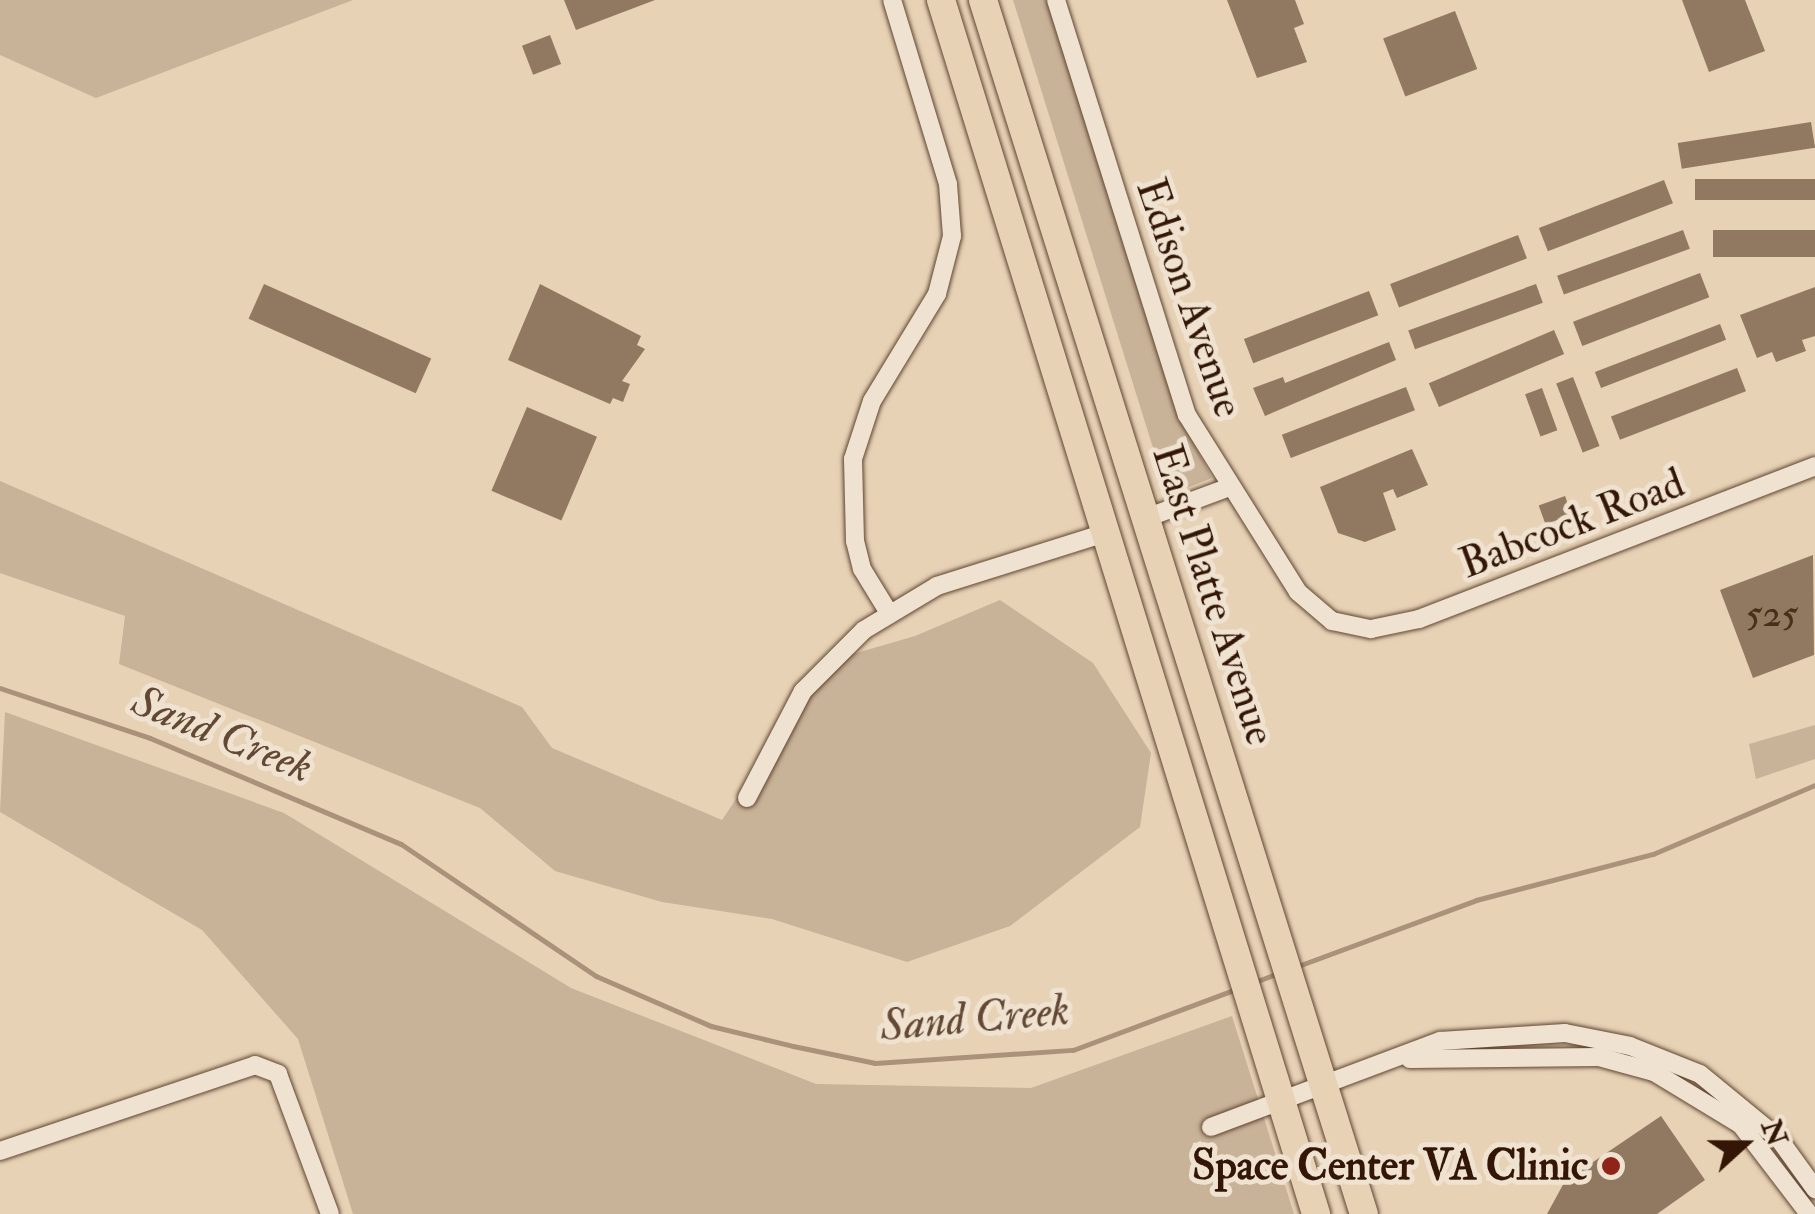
<!DOCTYPE html>
<style>
body{margin:0}
#map{position:relative;width:1815px;height:1214px;overflow:hidden;background:#e7d2b6;font-family:"IM FELL Double Pica",serif}
div>[style]{position:absolute}
.green>*{inset:0;background:#c8b298}
.stream>*{height:5px;margin:-2.5px;padding:0 2.5px;transform-origin:2.5px;border-radius:2.5px;background:#aa927a}
.building>*{inset:0;background:#917861;transform-origin:0 0}
.roads{filter:drop-shadow(0 0 2px #604531) drop-shadow(0 0 2px #604531)}
.minor>*{height:18px;margin:-9px;padding:0 9px;transform-origin:9px;border-radius:9px;background:#efe2d0}
.highway>*{height:28px;margin:-14px;padding:0 14px;transform-origin:14px;border-radius:14px;background:#e7d2b6}
.dots>*{width:28px;height:28px;translate:-50% -50%;box-sizing:border-box;border:5px solid #efe2d0;border-radius:50%}
span{translate:-50% -50%;white-space:nowrap;text-align:center;line-height:1.15;-webkit-text-stroke:10px #efe2d0;paint-order:stroke}
.number-label{font-size:38px;color:#4a2e1c}
.number-label span{-webkit-text-stroke-width:0}
.street-label{font-size:42px;color:#331605}
.poi-label{font-size:42px;color:#331605;font-weight:700}
.right{translate:-100% -50%;text-align:right}
.water-label{font-size:45px;color:#634834;font-style:italic}
.north{position:absolute;left:1695px;top:1094px;width:100px;height:100px;-webkit-text-stroke:8px #efe2d0;paint-order:stroke;rotate:69deg;font-size:28px;font-weight:700;line-height:40px;text-align:center;color:#331605}
.north::after{content:'';display:block;margin:auto;width:35px;height:45px;background:#331605;clip-path:polygon(50% 0,100% 100%,50% 72%,0 100%)}
</style>
<div id="map">
<div class="green">
<i style="clip-path:polygon(0 0,353px 0,96px 98px,0 55px)"></i>
<i style="clip-path:polygon(1013px 0,1054px 0,1175px 408px,1212px 478px,1184px 489px,1164px 483px)"></i>
<i style="clip-path:polygon(0 481px,522px 707px,552px 748px,722px 820px,829px 661px,915px 636px,1000px 600px,1093px 663px,1151px 753px,1140px 827px,1010px 926px,907px 962px,772px 919px,662px 902px,555px 871px,480px 808px,119px 664px,125px 616px,0 573px)"></i>
<i style="clip-path:polygon(5px 712px,284px 813px,571px 988px,816px 1084px,1031px 1088px,1232px 1016px,1294px 1214px,353px 1214px,298px 1039px,202px 930px,0 812px)"></i>
<i style="clip-path:polygon(1815px 725px,1815px 759px,1756px 779px,1749px 744px)"></i>
</div>
<div class="stream">
<i style="left:0;top:688px;width:158px;rotate:18.4deg"></i>
<i style="left:150px;top:738px;width:272px;rotate:22.9deg"></i>
<i style="left:401px;top:844px;width:235px;rotate:34.1deg"></i>
<i style="left:596px;top:976px;width:125px;rotate:23.5deg"></i>
<i style="left:711px;top:1026px;width:84px;rotate:13.7deg"></i>
<i style="left:793px;top:1046px;width:84px;rotate:11.7deg"></i>
<i style="left:875px;top:1063px;width:198px;rotate:-3.8deg"></i>
<i style="left:1073px;top:1050px;width:174px;rotate:-20.5deg"></i>
<i style="left:1298px;top:966px;width:190px;rotate:-20.3deg"></i>
<i style="left:1476px;top:900px;width:183px;rotate:-14.6deg"></i>
<i style="left:1653px;top:854px;width:176px;rotate:-23.1deg"></i>
<i style="left:1255px;top:982px;width:25px;rotate:-21deg"></i>
</div>
<div class="building">
<i style="clip-path:polygon(564px 0,655px 0,576px 30px)"></i>
<i style="clip-path:polygon(1227px 0,1295px 0,1304px 24px,1294px 28px,1307px 62px,1257px 78px)"></i>
<i style="clip-path:polygon(1682px 0,1745px 0,1765px 51px,1709px 72px)"></i>
<i style="left:1455px;top:11px;width:62px;height:77px;rotate:69deg"></i>
<i style="left:550px;top:35px;width:31px;height:30px;rotate:69deg"></i>
<i style="left:1811px;top:122px;width:26px;height:135px;rotate:81deg"></i>
<i style="left:1815px;top:179px;width:21px;height:120px;rotate:90deg"></i>
<i style="left:1664px;top:180px;width:25px;height:134px;rotate:69deg"></i>
<i style="left:1683px;top:230px;width:20px;height:134px;rotate:70deg"></i>
<i style="left:1815px;top:230px;width:27px;height:102px;rotate:90deg"></i>
<i style="left:1518px;top:235px;width:25px;height:137px;rotate:69deg"></i>
<i style="left:1700px;top:273px;width:26px;height:136px;rotate:69deg"></i>
<i style="left:264px;top:284px;width:183px;height:38px;rotate:24deg"></i>
<i style="clip-path:polygon(540px 284px,641px 336px,637px 345px,645px 349px,622px 381px,630px 384px,623px 402px,613px 398px,610px 404px,508px 360px)"></i>
<i style="left:1536px;top:284px;width:20px;height:136px;rotate:70deg"></i>
<i style="clip-path:polygon(1815px 287px,1815px 336px,1802px 340px,1806px 351px,1776px 362px,1772px 352px,1757px 358px,1740px 315px)"></i>
<i style="left:1369px;top:291px;width:26px;height:134px;rotate:69deg"></i>
<i style="left:1720px;top:324px;width:17px;height:134px;rotate:69deg"></i>
<i style="left:1554px;top:330px;width:26px;height:136px;rotate:67deg"></i>
<i style="clip-path:polygon(1389px 342px,1396px 360px,1265px 416px,1253px 388px,1283px 377px,1285px 383px)"></i>
<i style="left:1737px;top:368px;width:25px;height:135px;rotate:69deg"></i>
<i style="left:1573px;top:377px;width:74px;height:18px;rotate:69deg"></i>
<i style="left:1406px;top:387px;width:25px;height:133px;rotate:69deg"></i>
<i style="left:1542px;top:388px;width:45px;height:18px;rotate:70deg"></i>
<i style="left:527px;top:407px;width:76px;height:91px;rotate:23deg"></i>
<i style="clip-path:polygon(1412px 449px,1428px 485px,1397px 498px,1393px 489px,1383px 493px,1396px 530px,1365px 542px,1338px 533px,1320px 487px)"></i>
<i style="left:1565px;top:496px;width:20px;height:28px;rotate:70deg"></i>
<i style="clip-path:polygon(1813px 555px,1814px 655px,1753px 678px,1720px 590px)"></i>
<i style="clip-path:polygon(1661px 1116px,1705px 1180px,1657px 1214px,1547px 1214px,1565px 1181px)"></i>
</div>
<div class="roads">
<div class="minor">
<i style="left:1056px;top:0;width:435px;rotate:72.5deg"></i>
<i style="left:1187px;top:415px;width:209px;rotate:57.9deg"></i>
<i style="left:1298px;top:592px;width:45px;rotate:40.5deg"></i>
<i style="left:1332px;top:621px;width:40px;rotate:12deg"></i>
<i style="left:1371px;top:629px;width:49px;rotate:-11.8deg"></i>
<i style="left:1419px;top:619px;width:425px;rotate:-21.1deg"></i>
<i style="left:1146px;top:518px;width:86px;rotate:-20.3deg"></i>
<i style="left:889px;top:613px;width:52px;rotate:-121.5deg"></i>
<i style="left:862px;top:569px;width:29px;rotate:-104deg"></i>
<i style="left:855px;top:541px;width:82px;rotate:-91.4deg"></i>
<i style="left:853px;top:459px;width:61px;rotate:-71.9deg"></i>
<i style="left:872px;top:401px;width:125px;rotate:-58.7deg"></i>
<i style="left:937px;top:294px;width:60px;rotate:-75.5deg"></i>
<i style="left:952px;top:236px;width:52px;rotate:-94.4deg"></i>
<i style="left:948px;top:184px;width:192px;rotate:-106.9deg"></i>
<i style="left:747px;top:798px;width:121px;rotate:-62.4deg"></i>
<i style="left:803px;top:691px;width:86px;rotate:-45deg"></i>
<i style="left:864px;top:630px;width:85px;rotate:-31.1deg"></i>
<i style="left:937px;top:586px;width:176px;rotate:-17.5deg"></i>
<i style="left:1410px;top:1059px;width:189px;rotate:-0.6deg"></i>
<i style="left:1599px;top:1057px;width:57px;rotate:15.3deg"></i>
<i style="left:1654px;top:1072px;width:102px;rotate:31.3deg"></i>
<i style="left:1741px;top:1125px;width:112px;rotate:52.6deg"></i>
<i style="left:1211px;top:1127px;width:245px;rotate:-20.6deg"></i>
<i style="left:1440px;top:1041px;width:125px;rotate:-3.7deg"></i>
<i style="left:1565px;top:1033px;width:66px;rotate:11.3deg"></i>
<i style="left:1630px;top:1046px;width:75px;rotate:21.8deg"></i>
<i style="left:1700px;top:1074px;width:102px;rotate:39.4deg"></i>
<i style="left:1779px;top:1139px;width:62px;rotate:54.2deg"></i>
<i style="left:0;top:1151px;width:269px;rotate:-18.6deg"></i>
<i style="left:255px;top:1065px;width:25px;rotate:21deg"></i>
<i style="left:278px;top:1074px;width:149px;rotate:69.6deg"></i>
</div>
<div class="highway">
<i style="left:941px;top:0;width:1271px;rotate:72.83deg"></i>
<i style="left:983px;top:0;width:1272px;rotate:72.58deg"></i>
</div>
</div>
<div class="dots">
<i style="left:1611px;top:1166px;background:#8f2418"></i>
</div>
<div class="number-label">
<span style="left:1772px;top:615px">525</span>
</div>
<div class="street-label">
<span style="left:1189px;top:298px;rotate:71deg">Edison Avenue</span>
<span style="left:1572px;top:524px;rotate:-21deg">Babcock Road</span>
<span style="left:1213px;top:595px;rotate:72deg">East Platte Avenue</span>
</div>
<div class="poi-label">
<span class="right" style="left:1588px;top:1166px">Space Center VA Clinic</span>
</div>
<div class="water-label">
<span style="left:222px;top:735px;rotate:22deg">Sand Creek</span>
<span style="left:975px;top:1019px;rotate:-5deg">Sand Creek</span>
</div>
<div class="north">N</div>
</div>
